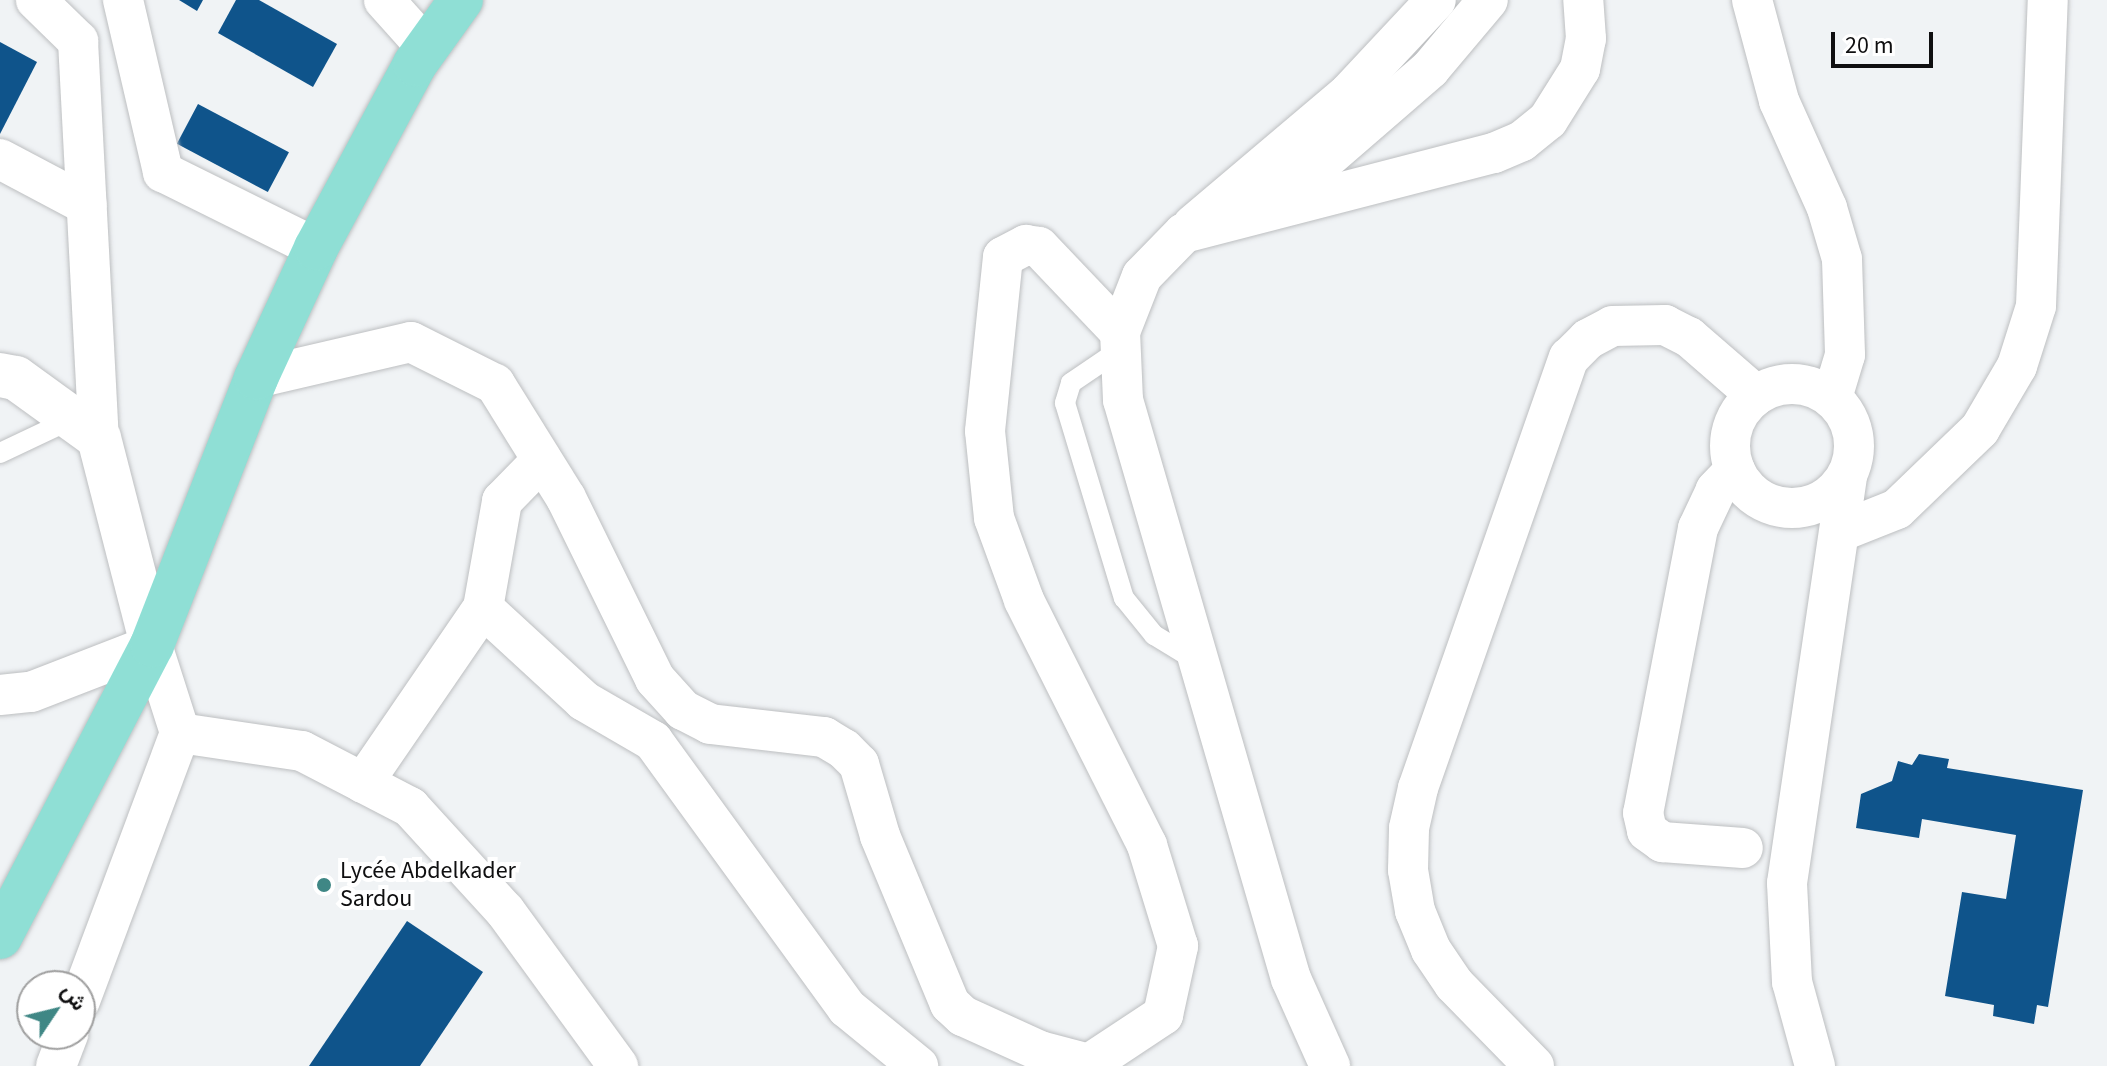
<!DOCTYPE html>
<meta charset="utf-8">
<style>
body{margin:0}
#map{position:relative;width:2107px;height:1066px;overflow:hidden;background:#f0f3f5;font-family:"Source Sans 3",Vazirmatn,sans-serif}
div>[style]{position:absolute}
.building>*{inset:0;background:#0f548b;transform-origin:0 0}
.roads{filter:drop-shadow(0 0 2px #bdbfc1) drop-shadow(0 0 2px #bdbfc1)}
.service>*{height:20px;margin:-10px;padding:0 10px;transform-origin:10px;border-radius:10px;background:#fff}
.minor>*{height:40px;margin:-20px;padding:0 20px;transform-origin:20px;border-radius:20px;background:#fff}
.minor>.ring{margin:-20px;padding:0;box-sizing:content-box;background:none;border:40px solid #fff;border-radius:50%}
.secondary>*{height:44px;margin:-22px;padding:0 22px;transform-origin:22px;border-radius:22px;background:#fff}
.primary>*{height:44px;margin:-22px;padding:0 22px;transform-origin:22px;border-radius:22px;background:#8fdfd5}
.dots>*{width:22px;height:22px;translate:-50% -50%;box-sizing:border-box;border:4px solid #fff;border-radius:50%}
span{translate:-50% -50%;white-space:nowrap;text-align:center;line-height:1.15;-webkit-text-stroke:8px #fff;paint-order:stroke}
.poi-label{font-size:24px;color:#0f0f10}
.left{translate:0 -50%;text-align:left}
.north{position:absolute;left:16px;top:970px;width:80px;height:80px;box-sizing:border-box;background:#fff;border:2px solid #9f9f9f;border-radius:50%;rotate:55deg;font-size:22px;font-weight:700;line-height:32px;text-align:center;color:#0f0f10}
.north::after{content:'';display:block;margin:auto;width:28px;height:36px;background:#3f8785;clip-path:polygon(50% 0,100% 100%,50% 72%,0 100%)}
.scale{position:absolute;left:1831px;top:32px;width:102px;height:36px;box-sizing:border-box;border:4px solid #0f0f10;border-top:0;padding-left:10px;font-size:24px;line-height:28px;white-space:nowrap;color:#0f0f10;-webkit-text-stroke:6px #fff;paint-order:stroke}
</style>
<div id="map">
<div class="building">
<i style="clip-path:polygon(179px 0,203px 0,197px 11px)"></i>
<i style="clip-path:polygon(236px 0,259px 0,337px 44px,313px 87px,218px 33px)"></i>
<i style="clip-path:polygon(0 42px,37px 62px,0 134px)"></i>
<i style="left:198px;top:104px;width:103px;height:45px;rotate:28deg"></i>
<i style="clip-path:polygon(1919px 754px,1949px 759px,1947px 768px,2083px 790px,2048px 1007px,2037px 1005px,2034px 1024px,1993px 1016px,1994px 1005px,1945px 996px,1962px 892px,2006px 899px,2016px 835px,1922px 819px,1919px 838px,1856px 828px,1861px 794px,1892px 781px,1898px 761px,1912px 765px)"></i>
<i style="clip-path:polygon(407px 921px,483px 972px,420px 1066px,309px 1066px)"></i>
</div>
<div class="roads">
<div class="service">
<i style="left:1118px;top:351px;width:57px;rotate:145.8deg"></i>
<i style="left:1071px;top:383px;width:21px;rotate:107deg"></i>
<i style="left:1065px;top:403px;width:204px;rotate:73.2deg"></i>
<i style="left:1124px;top:598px;width:48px;rotate:51deg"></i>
<i style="left:1154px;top:635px;width:50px;rotate:31.2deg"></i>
<i style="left:0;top:453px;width:80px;rotate:-25.3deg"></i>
</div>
<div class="minor">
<i style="left:36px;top:0;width:59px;rotate:44.3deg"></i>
<i style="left:78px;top:41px;width:398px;rotate:87deg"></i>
<i style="left:123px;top:0;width:177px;rotate:76.9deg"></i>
<i style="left:163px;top:172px;width:171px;rotate:26.4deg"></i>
<i style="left:384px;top:0;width:64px;rotate:48.1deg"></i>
<i style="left:1752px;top:0;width:105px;rotate:75deg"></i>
<i style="left:1779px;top:101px;width:117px;rotate:65.8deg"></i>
<i style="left:1827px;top:208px;width:53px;rotate:73.6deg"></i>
<i style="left:1842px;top:259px;width:96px;rotate:88.2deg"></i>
<i style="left:1845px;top:355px;width:45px;rotate:106.8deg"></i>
<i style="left:0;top:159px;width:98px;rotate:27.9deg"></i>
<i style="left:1273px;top:205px;width:208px;rotate:-40.9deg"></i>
<i style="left:1430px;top:69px;width:90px;rotate:-50deg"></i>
<i style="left:1193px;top:225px;width:204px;rotate:-40.2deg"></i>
<i style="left:1349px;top:93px;width:127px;rotate:-46.9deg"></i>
<i style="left:256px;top:378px;width:159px;rotate:-13.1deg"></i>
<i style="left:411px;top:342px;width:94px;rotate:26.6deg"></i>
<i style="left:495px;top:384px;width:134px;rotate:58.1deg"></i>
<i style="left:566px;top:498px;width:202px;rotate:63.8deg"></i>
<i style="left:655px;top:679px;width:42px;rotate:47.9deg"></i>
<i style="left:683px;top:710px;width:30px;rotate:27deg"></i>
<i style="left:710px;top:724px;width:115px;rotate:6.5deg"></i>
<i style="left:824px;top:737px;width:23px;rotate:31deg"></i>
<i style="left:844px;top:749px;width:21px;rotate:45deg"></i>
<i style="left:859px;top:764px;width:75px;rotate:73.7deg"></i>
<i style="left:880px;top:836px;width:182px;rotate:67.4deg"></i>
<i style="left:950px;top:1004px;width:18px;rotate:43deg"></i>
<i style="left:963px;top:1016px;width:85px;rotate:24.4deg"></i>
<i style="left:1040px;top:1051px;width:51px;rotate:14.9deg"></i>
<i style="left:1089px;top:1064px;width:89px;rotate:-33.5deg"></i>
<i style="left:1163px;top:1015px;width:71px;rotate:-77.7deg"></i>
<i style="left:1178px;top:946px;width:106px;rotate:-107.1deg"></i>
<i style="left:1147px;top:845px;width:274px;rotate:-116.7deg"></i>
<i style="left:1024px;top:600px;width:87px;rotate:-110.1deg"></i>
<i style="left:994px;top:518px;width:87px;rotate:-95.9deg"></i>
<i style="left:985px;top:431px;width:175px;rotate:-84.1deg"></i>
<i style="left:1003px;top:257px;width:26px;rotate:-28deg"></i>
<i style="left:1026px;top:245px;width:13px;rotate:9deg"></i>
<i style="left:1039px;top:247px;width:117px;rotate:46.4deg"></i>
<i class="ring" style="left:1730px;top:384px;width:84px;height:84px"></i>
<i style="left:1735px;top:470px;width:28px;rotate:134deg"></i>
<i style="left:1716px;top:490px;width:42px;rotate:115.3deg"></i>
<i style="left:1698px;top:528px;width:290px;rotate:100.9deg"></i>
<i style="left:1643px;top:813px;width:18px;rotate:77deg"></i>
<i style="left:1647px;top:831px;width:19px;rotate:36deg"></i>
<i style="left:1662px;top:842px;width:81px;rotate:4.2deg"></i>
<i style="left:1842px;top:531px;width:59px;rotate:-21.8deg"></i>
<i style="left:1897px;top:509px;width:115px;rotate:-43.9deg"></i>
<i style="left:1980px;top:429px;width:73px;rotate:-59.6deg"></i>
<i style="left:2017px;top:366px;width:63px;rotate:-72.4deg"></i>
<i style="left:2036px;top:306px;width:306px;rotate:-87.8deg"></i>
<i style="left:483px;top:608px;width:137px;rotate:42.6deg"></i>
<i style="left:584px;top:701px;width:80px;rotate:30.1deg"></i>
<i style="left:653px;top:741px;width:330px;rotate:54deg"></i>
<i style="left:847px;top:1008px;width:92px;rotate:39.2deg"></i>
<i style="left:0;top:695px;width:31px;rotate:-6deg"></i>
<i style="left:31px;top:692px;width:130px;rotate:-21.2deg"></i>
<i style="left:152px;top:645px;width:92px;rotate:72.3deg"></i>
<i style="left:180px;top:733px;width:286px;rotate:110.5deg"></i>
<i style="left:180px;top:733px;width:123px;rotate:8.4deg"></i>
<i style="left:302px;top:751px;width:122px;rotate:27.4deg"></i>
<i style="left:410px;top:807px;width:141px;rotate:47.6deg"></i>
<i style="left:505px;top:911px;width:192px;rotate:53.9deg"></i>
<i style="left:363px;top:783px;width:212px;rotate:-55.6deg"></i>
<i style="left:483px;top:608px;width:109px;rotate:-79.9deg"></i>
<i style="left:502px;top:501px;width:57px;rotate:-45.7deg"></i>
<i style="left:56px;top:1066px;width:34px;rotate:-69deg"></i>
<i style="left:1330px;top:1066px;width:95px;rotate:-114.1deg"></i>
<i style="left:1291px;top:979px;width:603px;rotate:-106.18deg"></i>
<i style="left:1123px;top:400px;width:68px;rotate:-92.5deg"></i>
<i style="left:1120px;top:332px;width:60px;rotate:-68.6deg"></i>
<i style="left:1142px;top:276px;width:60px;rotate:-45.7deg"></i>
<i style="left:1184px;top:233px;width:320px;rotate:-14.5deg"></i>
<i style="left:1494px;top:153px;width:30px;rotate:-23deg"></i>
<i style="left:1522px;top:141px;width:33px;rotate:-39deg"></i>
<i style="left:1548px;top:120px;width:60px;rotate:-57.9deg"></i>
<i style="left:1580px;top:69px;width:31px;rotate:-79deg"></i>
<i style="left:1586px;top:39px;width:39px;rotate:-94deg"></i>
<i style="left:1534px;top:1066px;width:115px;rotate:-134.3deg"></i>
<i style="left:1454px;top:984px;width:41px;rotate:-124.1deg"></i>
<i style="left:1431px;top:950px;width:42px;rotate:-112.3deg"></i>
<i style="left:1415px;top:911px;width:42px;rotate:-99.7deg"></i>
<i style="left:1408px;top:870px;width:42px;rotate:-88.6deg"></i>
<i style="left:1409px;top:828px;width:41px;rotate:-77.3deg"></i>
<i style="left:1418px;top:788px;width:456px;rotate:-70.7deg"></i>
<i style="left:1569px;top:358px;width:27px;rotate:-45deg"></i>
<i style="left:1588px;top:339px;width:27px;rotate:-28deg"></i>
<i style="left:1612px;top:326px;width:53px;rotate:-1.1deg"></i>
<i style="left:1665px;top:325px;width:27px;rotate:27deg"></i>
<i style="left:1689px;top:337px;width:89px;rotate:40.9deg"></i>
<i style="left:1815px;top:1066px;width:87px;rotate:-105.3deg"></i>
<i style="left:1792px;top:982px;width:99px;rotate:-92.9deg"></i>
<i style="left:1787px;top:883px;width:411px;rotate:-81.6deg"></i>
</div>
<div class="secondary">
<i style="left:0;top:375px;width:16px;rotate:11deg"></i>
<i style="left:16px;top:378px;width:102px;rotate:35.9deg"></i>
<i style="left:99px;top:438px;width:214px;rotate:75.6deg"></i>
</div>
<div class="primary">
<i style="left:0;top:937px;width:329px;rotate:-62.5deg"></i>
<i style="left:152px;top:645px;width:287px;rotate:-68.7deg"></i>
<i style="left:256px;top:378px;width:143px;rotate:-65.2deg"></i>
<i style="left:316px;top:248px;width:209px;rotate:-61.7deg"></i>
<i style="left:415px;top:64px;width:79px;rotate:-54.3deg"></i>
</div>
</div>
<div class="dots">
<i style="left:324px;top:885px;background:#3f8785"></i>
</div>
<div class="poi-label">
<span class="left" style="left:340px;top:885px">Lycée Abdelkader<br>Sardou</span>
</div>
<div class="north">ش</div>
<div class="scale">20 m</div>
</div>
